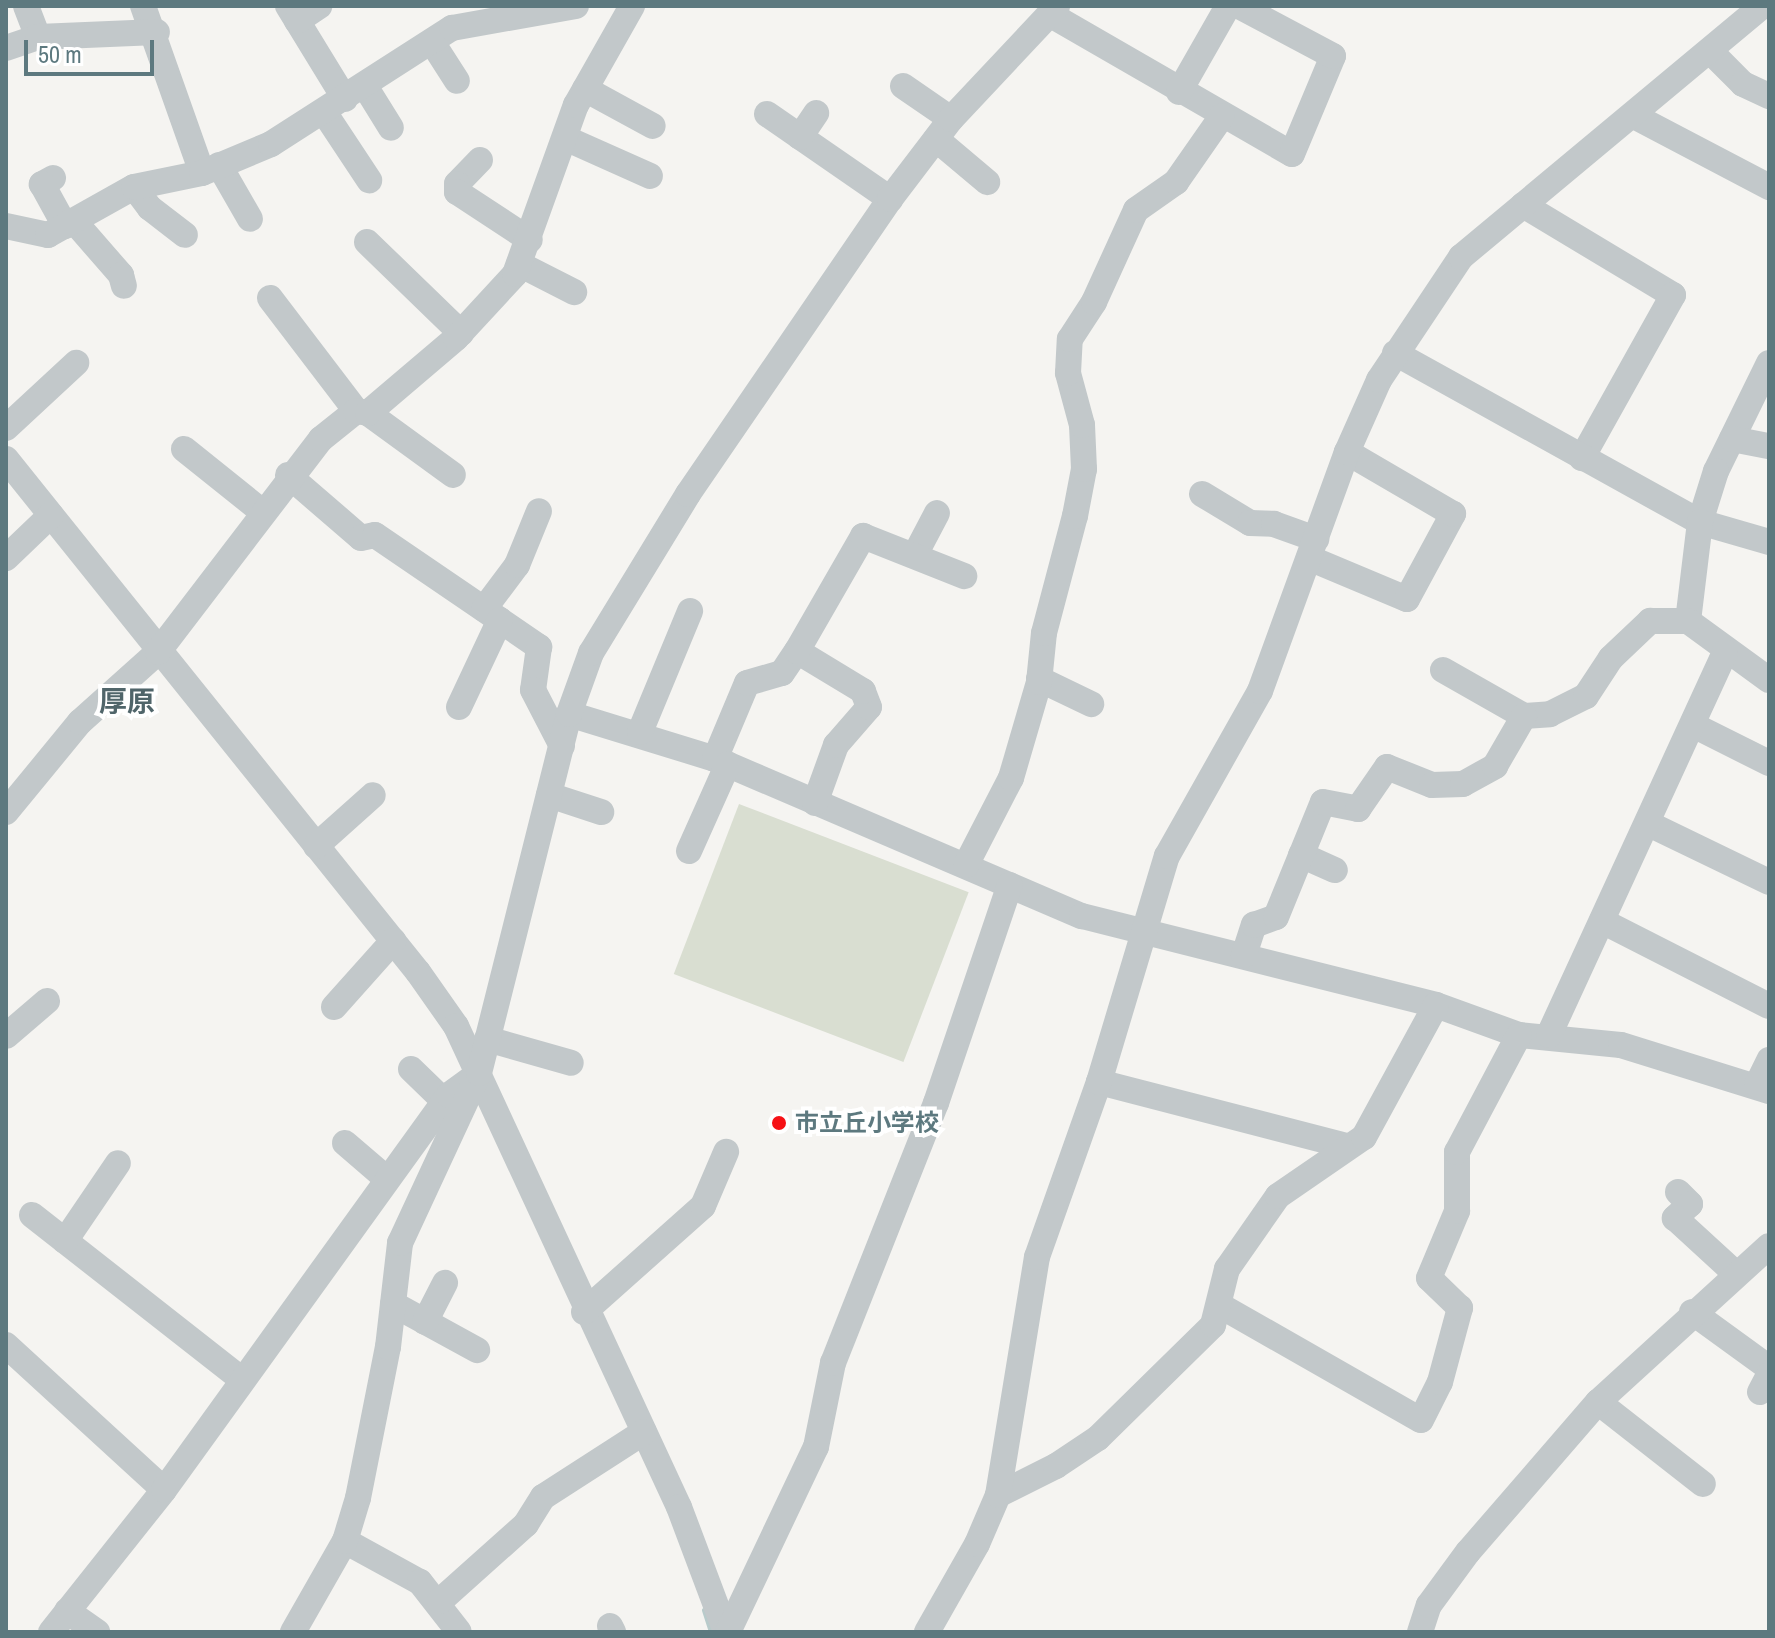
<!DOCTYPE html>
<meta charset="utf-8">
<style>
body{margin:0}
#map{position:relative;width:1775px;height:1638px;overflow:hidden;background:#f5f4f1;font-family:"Archivo Narrow","Noto Sans JP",sans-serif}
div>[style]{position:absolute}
.green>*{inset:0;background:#d9ded1;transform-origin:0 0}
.stream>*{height:5px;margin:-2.5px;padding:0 2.5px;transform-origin:2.5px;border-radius:2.5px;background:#b8cbcb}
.minor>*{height:26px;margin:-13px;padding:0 13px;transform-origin:13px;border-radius:13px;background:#c2c8ca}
.dots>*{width:22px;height:22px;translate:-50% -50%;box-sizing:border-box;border:4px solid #fff;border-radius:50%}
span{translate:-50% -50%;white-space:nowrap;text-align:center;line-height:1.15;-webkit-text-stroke:8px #fff;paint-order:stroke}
.poi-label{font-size:24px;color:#5d797f;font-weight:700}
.left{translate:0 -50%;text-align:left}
.quarter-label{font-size:28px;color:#50656a;font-weight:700}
.frame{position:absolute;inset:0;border:8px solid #5d797f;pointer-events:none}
.scale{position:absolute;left:24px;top:40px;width:130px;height:36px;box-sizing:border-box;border:4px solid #5d797f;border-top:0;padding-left:10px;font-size:24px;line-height:28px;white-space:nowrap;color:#5d797f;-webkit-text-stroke:6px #fff;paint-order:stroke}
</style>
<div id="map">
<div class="green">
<i style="left:739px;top:804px;width:246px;height:182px;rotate:21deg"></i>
</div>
<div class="stream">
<i style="left:704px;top:1610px;width:23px;rotate:72deg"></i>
</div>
<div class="minor">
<i style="left:26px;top:6px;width:33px;rotate:69deg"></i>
<i style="left:143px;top:6px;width:177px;rotate:70.5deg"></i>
<i style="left:288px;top:6px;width:109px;rotate:58.5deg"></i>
<i style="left:1051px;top:15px;width:278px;rotate:30deg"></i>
<i style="left:1292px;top:154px;width:106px;rotate:-67.3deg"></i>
<i style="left:1333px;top:56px;width:106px;rotate:-152deg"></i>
<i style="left:297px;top:21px;width:27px;rotate:-34deg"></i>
<i style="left:432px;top:42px;width:46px;rotate:57.3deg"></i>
<i style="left:6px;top:48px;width:34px;rotate:-19deg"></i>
<i style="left:38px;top:37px;width:119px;rotate:-2.4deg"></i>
<i style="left:1711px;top:52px;width:45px;rotate:45deg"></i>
<i style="left:1743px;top:84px;width:29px;rotate:25deg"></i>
<i style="left:365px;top:86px;width:49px;rotate:58.2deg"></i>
<i style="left:903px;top:86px;width:58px;rotate:34.5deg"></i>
<i style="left:585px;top:89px;width:77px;rotate:28.6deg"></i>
<i style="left:1179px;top:92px;width:99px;rotate:-60.3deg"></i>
<i style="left:324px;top:112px;width:82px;rotate:56.5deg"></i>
<i style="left:767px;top:114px;width:150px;rotate:34.6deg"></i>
<i style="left:1634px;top:116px;width:153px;rotate:27.7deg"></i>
<i style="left:800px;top:137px;width:29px;rotate:-56deg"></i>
<i style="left:565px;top:138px;width:93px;rotate:24.1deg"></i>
<i style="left:936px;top:139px;width:67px;rotate:40.1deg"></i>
<i style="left:480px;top:160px;width:33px;rotate:134deg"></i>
<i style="left:457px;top:184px;width:8px;rotate:90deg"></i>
<i style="left:457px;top:192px;width:87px;rotate:33.3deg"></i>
<i style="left:219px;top:165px;width:62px;rotate:60.1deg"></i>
<i style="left:53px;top:178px;width:13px;rotate:151deg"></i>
<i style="left:42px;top:184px;width:48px;rotate:61.3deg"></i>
<i style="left:134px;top:187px;width:26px;rotate:53deg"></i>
<i style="left:150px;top:208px;width:44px;rotate:37.6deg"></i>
<i style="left:1523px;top:205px;width:175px;rotate:31deg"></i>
<i style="left:1673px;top:295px;width:187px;rotate:119.2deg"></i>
<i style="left:74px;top:221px;width:72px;rotate:49deg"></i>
<i style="left:121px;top:275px;width:11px;rotate:75deg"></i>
<i style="left:6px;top:226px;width:43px;rotate:12.1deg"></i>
<i style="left:48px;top:235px;width:98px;rotate:-29.2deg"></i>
<i style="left:134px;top:187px;width:69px;rotate:-11.6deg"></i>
<i style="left:202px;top:173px;width:75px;rotate:-22.8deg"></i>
<i style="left:271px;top:144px;width:215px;rotate:-32.7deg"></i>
<i style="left:452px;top:28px;width:126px;rotate:-10.1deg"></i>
<i style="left:367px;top:242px;width:131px;rotate:44.1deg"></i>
<i style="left:519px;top:264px;width:62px;rotate:27deg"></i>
<i style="left:270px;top:298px;width:142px;rotate:52.7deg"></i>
<i style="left:1395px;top:353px;width:349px;rotate:29deg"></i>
<i style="left:1700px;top:522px;width:72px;rotate:16.2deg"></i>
<i style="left:1769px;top:363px;width:120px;rotate:116.1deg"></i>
<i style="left:1716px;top:471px;width:53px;rotate:107.4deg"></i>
<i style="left:1700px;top:522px;width:100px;rotate:96.9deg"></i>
<i style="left:1688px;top:621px;width:100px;rotate:36.1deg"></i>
<i style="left:368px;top:413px;width:105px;rotate:36.1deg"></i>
<i style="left:6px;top:428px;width:96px;rotate:-42.9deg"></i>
<i style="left:1732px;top:439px;width:38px;rotate:11deg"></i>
<i style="left:184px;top:449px;width:102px;rotate:38.7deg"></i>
<i style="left:6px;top:459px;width:658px;rotate:51.23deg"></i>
<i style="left:418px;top:972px;width:66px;rotate:54.9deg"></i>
<i style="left:456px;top:1026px;width:530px;rotate:65.13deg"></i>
<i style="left:679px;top:1507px;width:134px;rotate:69.4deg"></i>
<i style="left:288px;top:475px;width:96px;rotate:40.8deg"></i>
<i style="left:361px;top:538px;width:14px;rotate:-12deg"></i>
<i style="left:375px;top:535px;width:199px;rotate:34.3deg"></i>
<i style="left:539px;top:647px;width:43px;rotate:97.9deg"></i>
<i style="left:533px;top:690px;width:63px;rotate:62.6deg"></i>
<i style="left:1202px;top:494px;width:56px;rotate:31.1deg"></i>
<i style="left:1250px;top:523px;width:24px;rotate:2deg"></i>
<i style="left:1274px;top:524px;width:45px;rotate:19.7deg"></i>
<i style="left:916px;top:553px;width:45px;rotate:-62.3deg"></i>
<i style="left:6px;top:558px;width:62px;rotate:-43.7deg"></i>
<i style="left:1309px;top:558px;width:106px;rotate:22.7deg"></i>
<i style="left:1407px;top:599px;width:97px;rotate:-61.6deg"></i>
<i style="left:1453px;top:514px;width:123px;rotate:-149.7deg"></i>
<i style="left:484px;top:609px;width:55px;rotate:-53.1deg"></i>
<i style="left:517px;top:565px;width:58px;rotate:-67.8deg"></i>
<i style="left:1443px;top:670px;width:93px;rotate:29.6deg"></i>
<i style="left:1524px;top:716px;width:26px;rotate:-4deg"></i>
<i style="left:1550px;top:714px;width:40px;rotate:-26.6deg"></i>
<i style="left:1586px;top:696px;width:45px;rotate:-56.7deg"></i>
<i style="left:1611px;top:658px;width:54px;rotate:-43.5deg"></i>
<i style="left:1650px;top:621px;width:38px"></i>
<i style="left:1039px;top:679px;width:58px;rotate:25.7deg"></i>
<i style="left:459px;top:707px;width:96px;rotate:-64.8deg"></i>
<i style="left:569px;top:714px;width:153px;rotate:17.1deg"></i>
<i style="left:715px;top:759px;width:399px;rotate:23.2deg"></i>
<i style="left:1082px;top:916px;width:365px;rotate:14.1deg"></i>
<i style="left:1436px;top:1005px;width:88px;rotate:19.9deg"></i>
<i style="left:1519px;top:1035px;width:102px;rotate:5.6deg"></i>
<i style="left:1621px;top:1045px;width:155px;rotate:17.3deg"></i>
<i style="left:1695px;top:726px;width:83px;rotate:26.6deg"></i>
<i style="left:640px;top:732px;width:131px;rotate:-67.5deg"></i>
<i style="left:715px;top:759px;width:82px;rotate:-67.2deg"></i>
<i style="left:747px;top:683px;width:36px;rotate:-16deg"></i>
<i style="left:782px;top:673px;width:27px;rotate:-56deg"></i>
<i style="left:549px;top:795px;width:55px;rotate:18.1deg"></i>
<i style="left:815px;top:803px;width:62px;rotate:-70.1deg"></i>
<i style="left:836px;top:745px;width:50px;rotate:-49deg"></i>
<i style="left:869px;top:707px;width:17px;rotate:-111deg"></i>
<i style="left:863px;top:691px;width:77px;rotate:-148.8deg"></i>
<i style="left:797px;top:651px;width:133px;rotate:-60.1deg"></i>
<i style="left:863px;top:536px;width:109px;rotate:21.6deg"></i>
<i style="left:6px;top:812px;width:117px;rotate:-50.6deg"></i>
<i style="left:80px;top:722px;width:105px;rotate:-41.9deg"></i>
<i style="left:158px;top:652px;width:268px;rotate:-52.6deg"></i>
<i style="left:321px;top:439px;width:45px;rotate:-38.7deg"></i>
<i style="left:356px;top:411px;width:12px;rotate:9deg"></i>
<i style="left:368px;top:413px;width:116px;rotate:-40.4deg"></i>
<i style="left:456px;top:338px;width:87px;rotate:-47.3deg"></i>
<i style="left:515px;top:274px;width:180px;rotate:-70.2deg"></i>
<i style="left:576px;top:105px;width:114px;rotate:-60.5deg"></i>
<i style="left:1649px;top:824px;width:133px;rotate:25.8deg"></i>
<i style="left:316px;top:846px;width:76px;rotate:-41.8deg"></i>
<i style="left:689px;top:851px;width:95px;rotate:-65.9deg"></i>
<i style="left:1301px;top:855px;width:37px;rotate:24deg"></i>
<i style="left:966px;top:865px;width:98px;rotate:-62.7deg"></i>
<i style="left:1011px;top:778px;width:100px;rotate:-73.7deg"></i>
<i style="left:1039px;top:682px;width:49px;rotate:-84.2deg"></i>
<i style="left:1044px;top:633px;width:121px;rotate:-75.2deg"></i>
<i style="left:1075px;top:516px;width:48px;rotate:-79.2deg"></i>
<i style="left:1084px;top:469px;width:44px;rotate:-92.6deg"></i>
<i style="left:1082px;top:425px;width:54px;rotate:-105.1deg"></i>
<i style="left:1068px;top:373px;width:34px;rotate:-87deg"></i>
<i style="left:1070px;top:339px;width:44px;rotate:-57deg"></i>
<i style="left:1094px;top:302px;width:101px;rotate:-65.5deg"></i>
<i style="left:1136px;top:210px;width:49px;rotate:-35deg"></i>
<i style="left:1176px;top:182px;width:80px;rotate:-55.1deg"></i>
<i style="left:1602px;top:921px;width:187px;rotate:27deg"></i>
<i style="left:1244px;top:955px;width:32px;rotate:-72deg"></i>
<i style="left:1254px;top:925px;width:23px;rotate:-20deg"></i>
<i style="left:1276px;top:917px;width:124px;rotate:-67.8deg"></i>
<i style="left:1323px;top:802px;width:36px;rotate:11deg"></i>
<i style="left:1358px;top:809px;width:51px;rotate:-55.4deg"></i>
<i style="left:1387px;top:767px;width:48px;rotate:21.8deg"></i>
<i style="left:1432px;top:785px;width:31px;rotate:-2deg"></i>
<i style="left:1463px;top:784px;width:37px;rotate:-29deg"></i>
<i style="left:1495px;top:766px;width:58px;rotate:-59.9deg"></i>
<i style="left:334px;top:1007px;width:89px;rotate:-48.2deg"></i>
<i style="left:1549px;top:1035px;width:421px;rotate:-65.3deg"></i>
<i style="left:6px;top:1036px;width:54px;rotate:-40.5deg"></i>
<i style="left:487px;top:1039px;width:87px;rotate:15.9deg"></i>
<i style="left:411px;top:1069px;width:46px;rotate:44.1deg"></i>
<i style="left:1099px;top:1082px;width:256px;rotate:14.5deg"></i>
<i style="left:1757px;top:1085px;width:28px;rotate:-64deg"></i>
<i style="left:345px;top:1143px;width:55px;rotate:40.6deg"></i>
<i style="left:1678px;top:1192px;width:17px;rotate:45deg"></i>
<i style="left:1690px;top:1204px;width:21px;rotate:137deg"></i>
<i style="left:1675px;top:1218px;width:80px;rotate:42.5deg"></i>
<i style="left:32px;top:1215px;width:266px;rotate:38.1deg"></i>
<i style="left:65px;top:1241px;width:94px;rotate:-55.8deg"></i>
<i style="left:393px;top:1304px;width:96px;rotate:28.7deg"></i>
<i style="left:1219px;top:1305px;width:232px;rotate:29.7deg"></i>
<i style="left:1421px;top:1420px;width:42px;rotate:-63.4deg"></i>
<i style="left:1440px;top:1382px;width:77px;rotate:-74.9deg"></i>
<i style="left:1460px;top:1308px;width:43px;rotate:-135.9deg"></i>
<i style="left:1429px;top:1278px;width:73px;rotate:-67.3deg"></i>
<i style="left:1457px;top:1211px;width:59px;rotate:-90deg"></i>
<i style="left:1457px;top:1152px;width:132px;rotate:-62.1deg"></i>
<i style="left:584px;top:1312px;width:159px;rotate:-41.7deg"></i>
<i style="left:703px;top:1206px;width:59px;rotate:-66.9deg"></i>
<i style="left:1692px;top:1312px;width:95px;rotate:36deg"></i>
<i style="left:425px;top:1322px;width:44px;rotate:-62.9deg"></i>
<i style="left:6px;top:1345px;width:214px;rotate:42.5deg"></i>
<i style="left:1760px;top:1392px;width:19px;rotate:-62deg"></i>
<i style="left:1598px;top:1402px;width:133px;rotate:38deg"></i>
<i style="left:998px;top:1495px;width:65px;rotate:-26.6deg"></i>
<i style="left:1056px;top:1466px;width:50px;rotate:-33.7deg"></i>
<i style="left:1098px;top:1438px;width:161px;rotate:-44.5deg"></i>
<i style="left:1213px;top:1325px;width:58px;rotate:-76deg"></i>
<i style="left:1227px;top:1269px;width:89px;rotate:-55.1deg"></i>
<i style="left:1278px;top:1196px;width:104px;rotate:-34.5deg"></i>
<i style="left:1364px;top:1137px;width:150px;rotate:-61.4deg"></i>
<i style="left:345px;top:1541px;width:85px;rotate:28.7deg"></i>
<i style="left:420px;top:1582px;width:63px;rotate:52deg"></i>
<i style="left:440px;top:1601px;width:115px;rotate:-41.8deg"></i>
<i style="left:526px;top:1524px;width:32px;rotate:-58deg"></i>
<i style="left:543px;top:1497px;width:120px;rotate:-32.8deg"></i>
<i style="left:67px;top:1611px;width:37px;rotate:35deg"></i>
<i style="left:610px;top:1626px;width:7px;rotate:63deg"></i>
<i style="left:51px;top:1632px;width:181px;rotate:-51.5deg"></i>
<i style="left:164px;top:1490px;width:487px;rotate:-54.2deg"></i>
<i style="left:449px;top:1095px;width:37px;rotate:-36deg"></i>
<i style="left:293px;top:1632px;width:105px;rotate:-60.3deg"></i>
<i style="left:345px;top:1541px;width:45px;rotate:-73.2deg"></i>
<i style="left:358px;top:1498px;width:154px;rotate:-78.8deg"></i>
<i style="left:388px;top:1347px;width:105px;rotate:-83.4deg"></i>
<i style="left:400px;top:1243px;width:187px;rotate:-65.1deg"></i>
<i style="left:479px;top:1073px;width:370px;rotate:-75.9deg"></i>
<i style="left:569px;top:714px;width:65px;rotate:-70.2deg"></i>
<i style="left:591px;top:653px;width:186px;rotate:-58.6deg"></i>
<i style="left:688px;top:494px;width:358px;rotate:-55.6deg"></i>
<i style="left:890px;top:199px;width:101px;rotate:-52.7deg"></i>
<i style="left:951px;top:119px;width:155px;rotate:-46.8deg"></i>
<i style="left:728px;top:1632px;width:205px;rotate:-64.6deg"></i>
<i style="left:816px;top:1447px;width:86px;rotate:-78.6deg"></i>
<i style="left:833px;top:1363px;width:280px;rotate:-68.4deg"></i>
<i style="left:936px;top:1103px;width:230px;rotate:-71.3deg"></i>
<i style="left:927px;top:1632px;width:101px;rotate:-60.4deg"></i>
<i style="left:977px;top:1544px;width:53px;rotate:-66.8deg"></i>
<i style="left:998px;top:1495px;width:241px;rotate:-80.7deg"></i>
<i style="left:1037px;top:1257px;width:186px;rotate:-70.5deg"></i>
<i style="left:1099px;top:1082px;width:236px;rotate:-73.3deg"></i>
<i style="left:1167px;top:856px;width:189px;rotate:-60.6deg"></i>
<i style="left:1260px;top:691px;width:254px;rotate:-70deg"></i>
<i style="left:1347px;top:452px;width:79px;rotate:-66deg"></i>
<i style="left:1379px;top:380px;width:148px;rotate:-56.3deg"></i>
<i style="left:1461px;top:257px;width:392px;rotate:-39.8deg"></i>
<i style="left:1420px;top:1632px;width:28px;rotate:-72deg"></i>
<i style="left:1429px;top:1605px;width:66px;rotate:-53.7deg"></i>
<i style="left:1468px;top:1552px;width:198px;rotate:-49.1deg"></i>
<i style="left:1598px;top:1402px;width:231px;rotate:-42.4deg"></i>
</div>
<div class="dots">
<i style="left:779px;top:1123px;background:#f61115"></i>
</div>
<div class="poi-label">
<span class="left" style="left:795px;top:1123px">市立丘小学校</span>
</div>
<div class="quarter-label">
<span style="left:127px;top:701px">厚原</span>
</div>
<div class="frame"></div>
<div class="scale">50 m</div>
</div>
